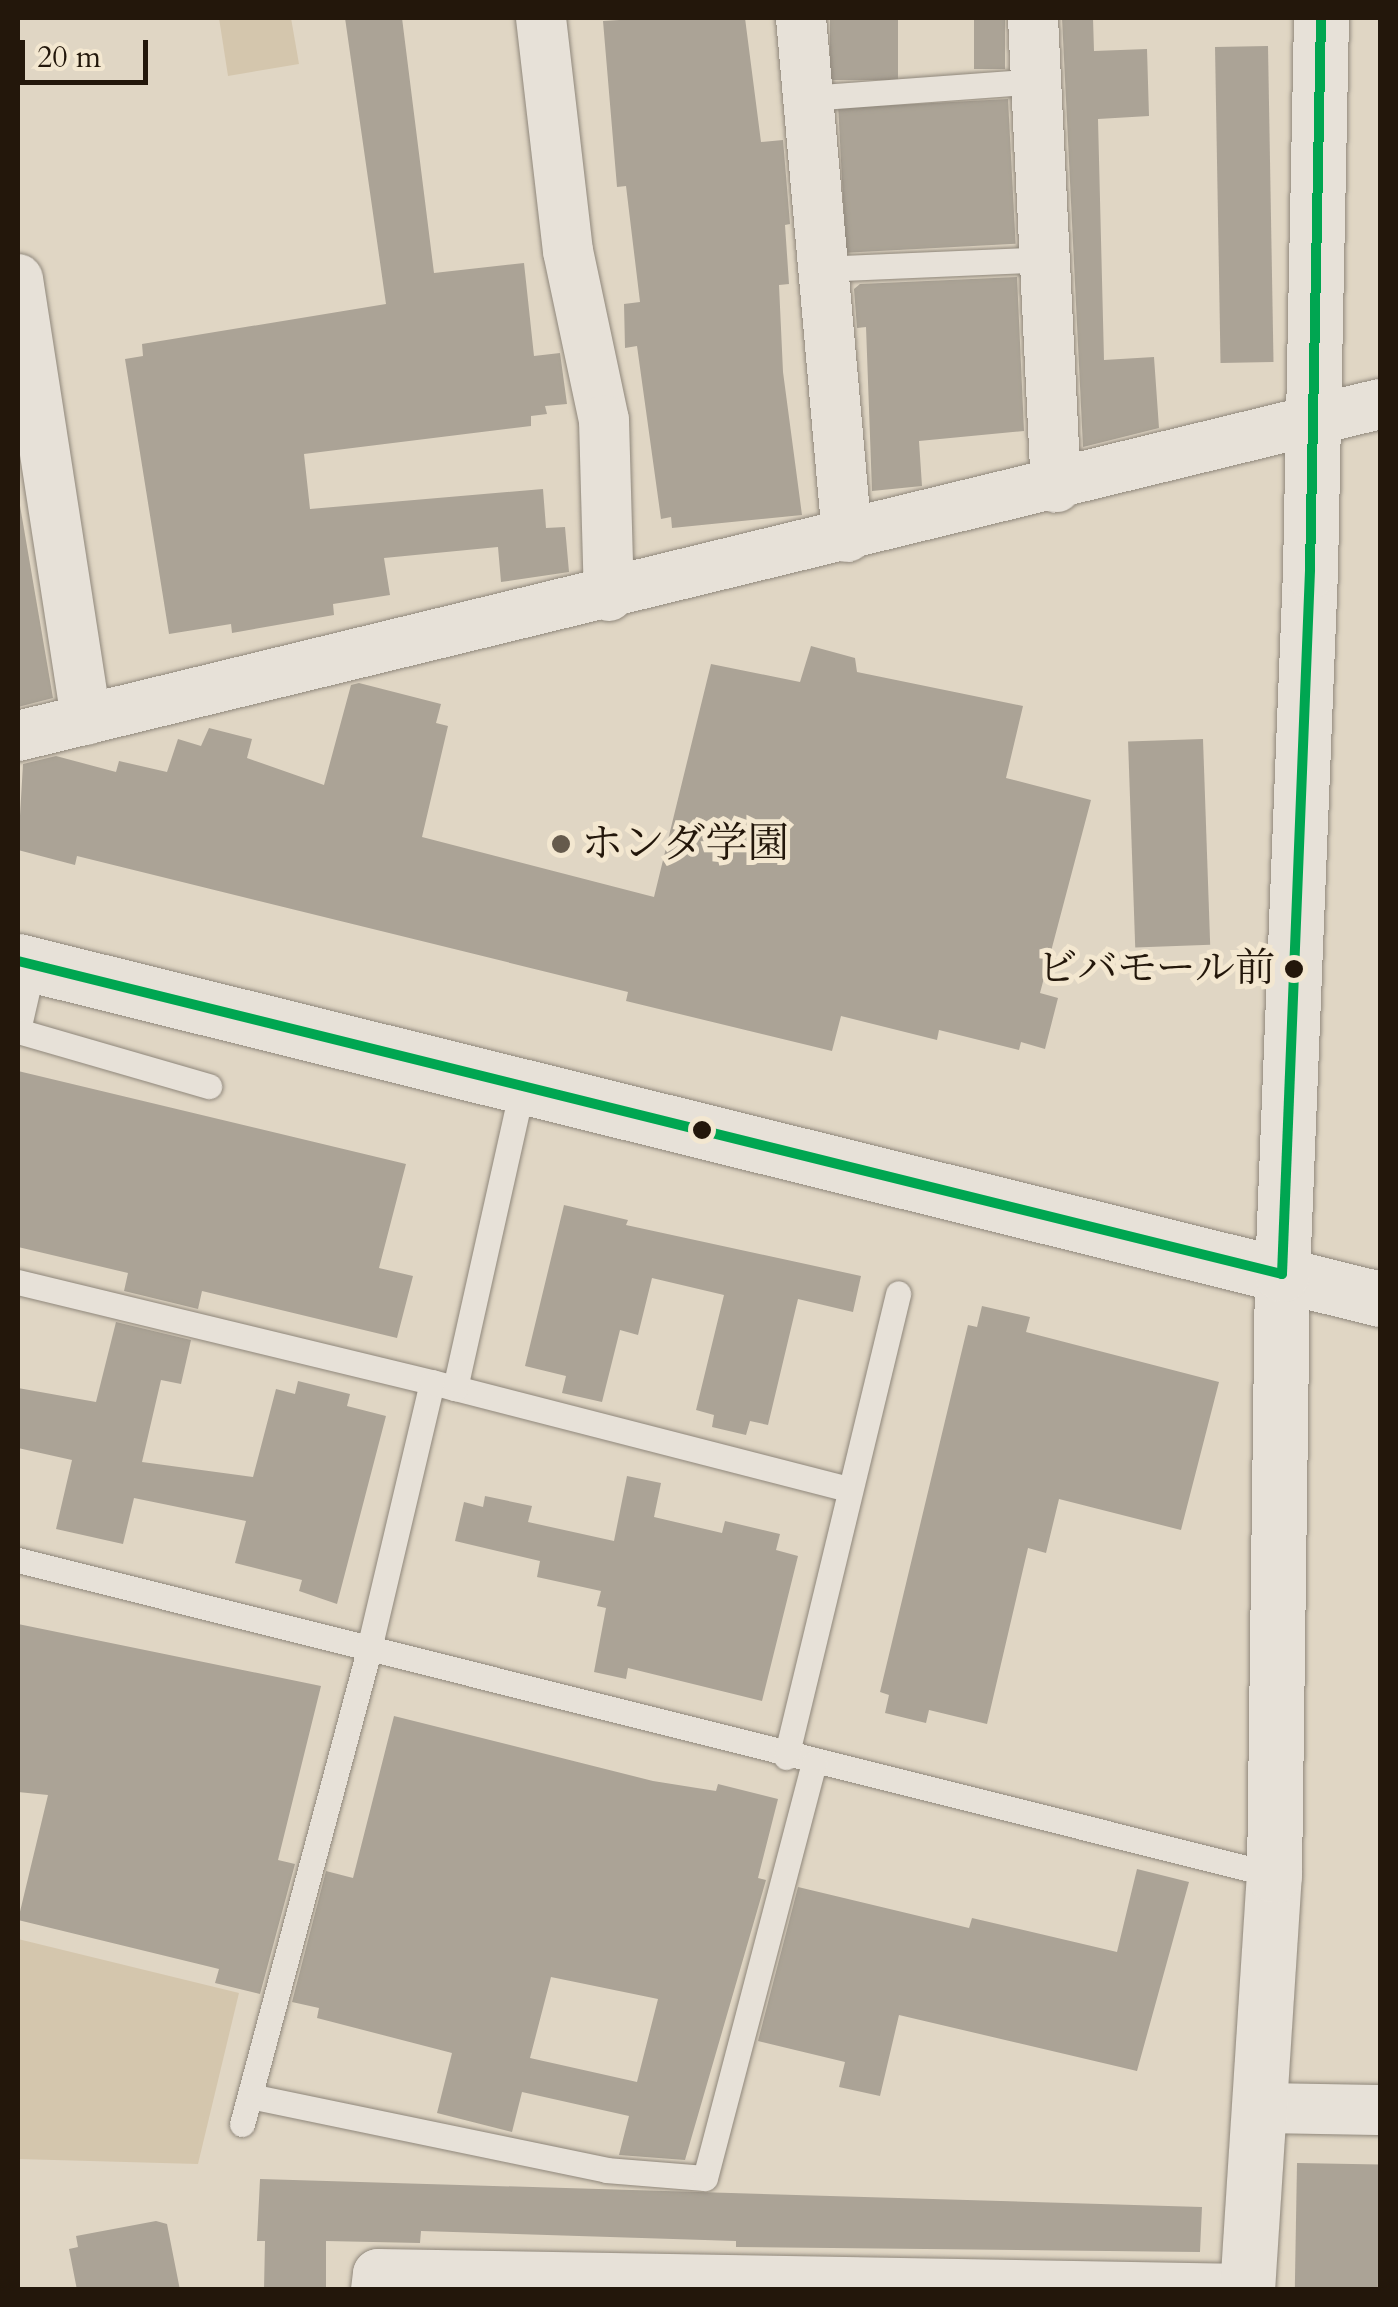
<!DOCTYPE html>
<meta charset="utf-8">
<style>
body{margin:0}
#map{position:relative;width:1398px;height:2307px;overflow:hidden;background:#e0d6c4;font-family:Cardo,"Noto Serif JP",serif}
div>[style]{position:absolute}
.green>*{inset:0;background:#d4c6ad}
.building>*{inset:0;background:#aba396;transform-origin:0 0}
.roads{filter:drop-shadow(0 0 2px #8f877b) drop-shadow(0 0 2px #8f877b)}
.lane>*{height:25px;margin:-12.5px;padding:0 12.5px;transform-origin:12.5px;border-radius:12.5px;background:#e7e1d8}
.street>*{height:50px;margin:-25px;padding:0 25px;transform-origin:25px;border-radius:25px;background:#e7e1d8}
.secondary>*{height:55px;margin:-27.5px;padding:0 27.5px;transform-origin:27.5px;border-radius:27.5px;background:#e7e1d8}
.bus-1>*{height:10px;margin:-5px;padding:0 5px;transform-origin:5px;border-radius:5px;background:#00a651}
.dots>*{width:28px;height:28px;translate:-50% -50%;box-sizing:border-box;border:5px solid #f3e7d0;border-radius:50%}
span{translate:-50% -50%;white-space:nowrap;text-align:center;line-height:1.15;-webkit-text-stroke:10px #f3e7d0;paint-order:stroke}
.bus-label{font-size:40px;color:#23170b}
.right{translate:-100% -50%;text-align:right}
.poi-label{font-size:42px;color:#23170b}
.left{translate:0 -50%;text-align:left}
.frame{position:absolute;inset:0;border:20px solid #23170b;pointer-events:none}
.scale{position:absolute;left:20px;top:40px;width:128px;height:45px;box-sizing:border-box;border:5px solid #23170b;border-top:0;padding-left:12px;font-size:30px;line-height:35px;white-space:nowrap;color:#23170b;-webkit-text-stroke:8px #f3e7d0;paint-order:stroke}
</style>
<div id="map">
<div class="green">
<i style="clip-path:polygon(219px 18px,291px 18px,299px 64px,228px 76px)"></i>
<i style="clip-path:polygon(18px 1939px,239px 1993px,198px 2164px,18px 2159px)"></i>
</div>
<div class="building">
<i style="clip-path:polygon(345px 18px,402px 18px,434px 273px,524px 263px,534px 356px,560px 353px,567px 404px,545px 406px,547px 414px,531px 416px,531px 426px,304px 454px,310px 509px,543px 489px,546px 528px,565px 527px,569px 572px,501px 582px,498px 547px,384px 558px,390px 595px,333px 604px,334px 615px,232px 633px,231px 624px,169px 634px,125px 359px,143px 356px,142px 344px,386px 304px)"></i>
<i style="clip-path:polygon(652px 18px,745px 18px,761px 142px,783px 140px,790px 224px,785px 225px,789px 284px,779px 285px,783px 372px,802px 515px,672px 528px,671px 517px,661px 519px,637px 346px,625px 348px,624px 304px,640px 302px,626px 186px,617px 187px,603px 21px)"></i>
<i style="left:830px;top:18px;width:68px;height:62px"></i>
<i style="left:974px;top:18px;width:31px;height:51px"></i>
<i style="clip-path:polygon(1062px 18px,1093px 18px,1094px 51px,1147px 49px,1149px 116px,1098px 119px,1104px 360px,1154px 357px,1159px 428px,1083px 447px)"></i>
<i style="left:1268px;top:46px;width:316px;height:53px;rotate:89deg"></i>
<i style="left:1008px;top:99px;width:145px;height:170px;rotate:87deg"></i>
<i style="clip-path:polygon(1017px 277px,1024px 431px,919px 441px,922px 486px,872px 491px,866px 327px,857px 328px,854px 289px,860px 284px)"></i>
<i style="clip-path:polygon(18px 494px,53px 698px,18px 707px)"></i>
<i style="clip-path:polygon(811px 646px,855px 658px,857px 672px,1023px 706px,1006px 778px,1091px 800px,1040px 993px,1058px 998px,1045px 1049px,1021px 1042px,1019px 1050px,939px 1030px,937px 1040px,841px 1016px,832px 1051px,626px 1001px,628px 992px,77px 856px,75px 865px,18px 850px,23px 764px,56px 756px,116px 772px,119px 761px,167px 772px,178px 739px,201px 746px,209px 728px,252px 739px,247px 758px,324px 785px,351px 685px,359px 683px,441px 704px,436px 723px,448px 726px,422px 837px,654px 897px,711px 664px,800px 682px)"></i>
<i style="left:1203px;top:739px;width:206px;height:75px;rotate:88deg"></i>
<i style="clip-path:polygon(18px 1071px,406px 1164px,379px 1268px,413px 1276px,397px 1338px,202px 1291px,198px 1309px,124px 1291px,128px 1273px,18px 1247px)"></i>
<i style="clip-path:polygon(564px 1205px,628px 1220px,626px 1225px,861px 1276px,853px 1312px,798px 1299px,768px 1425px,750px 1421px,746px 1435px,712px 1427px,714px 1415px,696px 1410px,724px 1295px,652px 1278px,638px 1335px,620px 1330px,602px 1402px,562px 1393px,566px 1376px,525px 1366px)"></i>
<i style="clip-path:polygon(982px 1306px,1030px 1317px,1026px 1332px,1219px 1382px,1181px 1530px,1059px 1499px,1046px 1553px,1028px 1548px,987px 1724px,929px 1710px,926px 1723px,885px 1713px,889px 1695px,880px 1692px,968px 1325px,977px 1327px)"></i>
<i style="clip-path:polygon(116px 1322px,191px 1340px,181px 1384px,161px 1380px,142px 1462px,253px 1477px,276px 1389px,295px 1394px,298px 1381px,350px 1394px,347px 1406px,386px 1416px,337px 1604px,299px 1591px,302px 1580px,235px 1563px,246px 1521px,134px 1498px,123px 1544px,56px 1529px,72px 1460px,18px 1448px,18px 1388px,96px 1402px)"></i>
<i style="clip-path:polygon(627px 1476px,661px 1483px,654px 1517px,722px 1533px,725px 1521px,780px 1534px,776px 1550px,798px 1556px,762px 1701px,628px 1668px,626px 1679px,594px 1672px,606px 1608px,597px 1606px,601px 1591px,537px 1577px,540px 1561px,455px 1541px,464px 1502px,483px 1507px,485px 1496px,532px 1506px,528px 1522px,614px 1541px)"></i>
<i style="clip-path:polygon(18px 1624px,321px 1686px,278px 1860px,295px 1864px,260px 1994px,215px 1983px,219px 1969px,18px 1920px,48px 1795px,18px 1792px)"></i>
<i style="clip-path:polygon(evenodd,394px 1716px,653px 1781px,716px 1791px,718px 1784px,778px 1799px,758px 1878px,766px 1880px,685px 2160px,619px 2155px,629px 2116px,522px 2092px,512px 2132px,437px 2113px,452px 2053px,317px 2018px,319px 2008px,292px 2002px,326px 1871px,353px 1878px,394px 1716px,551px 1977px,658px 1999px,637px 2082px,530px 2058px,551px 1977px)"></i>
<i style="clip-path:polygon(1137px 1869px,1189px 1882px,1137px 2071px,899px 2015px,880px 2096px,839px 2087px,845px 2062px,758px 2041px,798px 1887px,969px 1928px,972px 1918px,1117px 1952px)"></i>
<i style="left:1297px;top:2163px;width:83px;height:127px;rotate:1deg"></i>
<i style="clip-path:polygon(260px 2179px,1202px 2207px,1200px 2252px,736px 2247px,736px 2241px,421px 2231px,420px 2243px,326px 2241px,326px 2290px,264px 2290px,265px 2241px,257px 2241px)"></i>
<i style="clip-path:polygon(156px 2221px,167px 2224px,180px 2290px,77px 2290px,69px 2249px,78px 2247px,76px 2236px)"></i>
</div>
<div class="roads">
<div class="lane">
<i style="left:807px;top:98px;width:230px;rotate:-4.2deg"></i>
<i style="left:820px;top:269px;width:225px;rotate:-2.5deg"></i>
<i style="left:18px;top:1030px;width:67px;rotate:-77deg"></i>
<i style="left:18px;top:1031px;width:199px;rotate:16.1deg"></i>
<i style="left:18px;top:1282px;width:426px;rotate:13.6deg"></i>
<i style="left:455px;top:1388px;width:405px;rotate:14.4deg"></i>
<i style="left:18px;top:1560px;width:1295px;rotate:14.08deg"></i>
<i style="left:786px;top:1757px;width:477px;rotate:-76.4deg"></i>
<i style="left:250px;top:2096px;width:364px;rotate:11.7deg"></i>
<i style="left:606px;top:2170px;width:99px;rotate:4.6deg"></i>
<i style="left:705px;top:2178px;width:429px;rotate:-75.3deg"></i>
<i style="left:242px;top:2124px;width:488px;rotate:-75deg"></i>
<i style="left:368px;top:1653px;width:278px;rotate:-76.7deg"></i>
<i style="left:432px;top:1382px;width:24px;rotate:15deg"></i>
<i style="left:455px;top:1388px;width:307px;rotate:-77.4deg"></i>
</div>
<div class="street">
<i style="left:541px;top:18px;width:235px;rotate:83.4deg"></i>
<i style="left:568px;top:251px;width:173px;rotate:78deg"></i>
<i style="left:604px;top:420px;width:176px;rotate:88.4deg"></i>
<i style="left:801px;top:18px;width:521px;rotate:84.93deg"></i>
<i style="left:1033px;top:18px;width:470px;rotate:87.2deg"></i>
<i style="left:18px;top:279px;width:446px;rotate:81.2deg"></i>
<i style="left:18px;top:736px;width:1402px;rotate:-13.7deg"></i>
<i style="left:1261px;top:2108px;width:119px;rotate:1deg"></i>
<i style="left:376px;top:2290px;width:16px;rotate:-83deg"></i>
<i style="left:378px;top:2274px;width:869px;rotate:0.99deg"></i>
</div>
<div class="secondary">
<i style="left:18px;top:961px;width:1403px;rotate:13.94deg"></i>
<i style="left:1247px;top:2290px;width:416px;rotate:-86.3deg"></i>
<i style="left:1274px;top:1875px;width:601px;rotate:-89.24deg"></i>
<i style="left:1282px;top:1274px;width:705px;rotate:-87.72deg"></i>
<i style="left:1310px;top:570px;width:552px;rotate:-88.86deg"></i>
</div>
</div>
<div class="bus-1">
<i style="left:18px;top:961px;width:1302px;rotate:13.91deg"></i>
<i style="left:1282px;top:1274px;width:705px;rotate:-87.72deg"></i>
<i style="left:1310px;top:570px;width:552px;rotate:-88.86deg"></i>
</div>
<div class="dots">
<i style="left:561px;top:844px;background:#655a4c"></i>
<i style="left:1294px;top:969px;background:#23170b"></i>
<i style="left:702px;top:1130px;background:#23170b"></i>
</div>
<div class="bus-label">
<span class="right" style="left:1275px;top:969px">ビバモール前</span>
</div>
<div class="poi-label">
<span class="left" style="left:581px;top:844px">ホンダ学園</span>
</div>
<div class="frame"></div>
<div class="scale">20 m</div>
</div>
